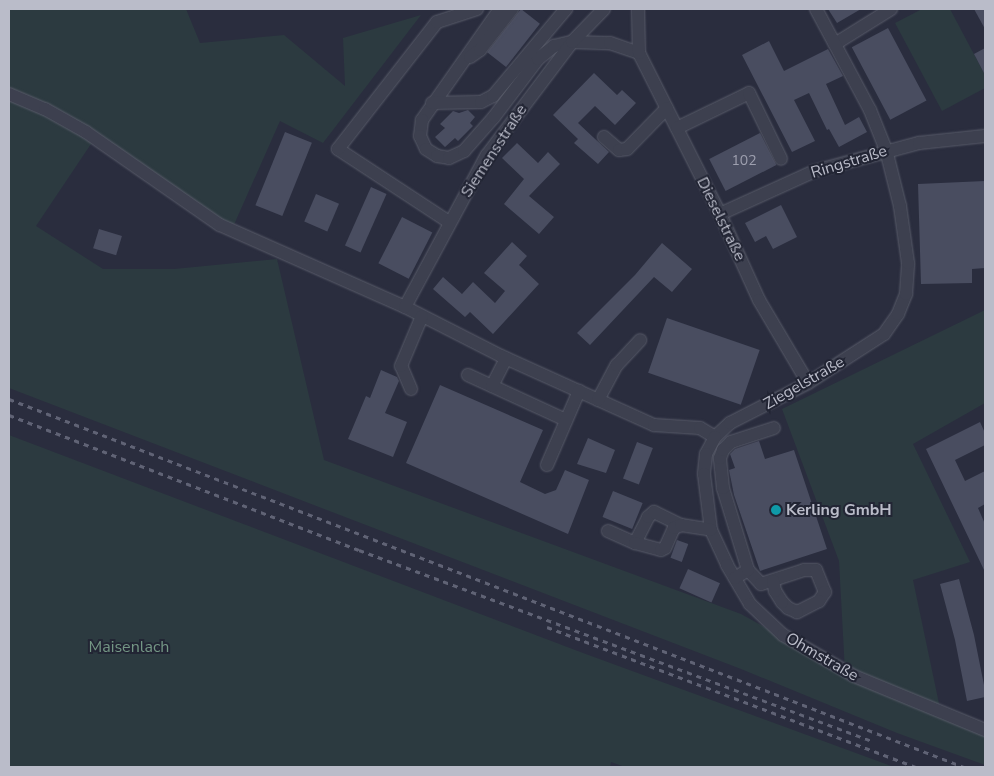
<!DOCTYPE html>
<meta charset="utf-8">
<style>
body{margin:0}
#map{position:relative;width:994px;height:776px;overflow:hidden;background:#2a2d3e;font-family:"Nunito Sans",sans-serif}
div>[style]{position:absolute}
.green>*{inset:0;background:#2c3a40}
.building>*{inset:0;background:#494d60;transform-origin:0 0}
.roads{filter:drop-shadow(0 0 1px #585b69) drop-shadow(0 0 1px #585b69)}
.minor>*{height:12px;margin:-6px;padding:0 6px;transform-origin:6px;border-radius:6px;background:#3d404f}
.rail>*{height:3px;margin-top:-1.5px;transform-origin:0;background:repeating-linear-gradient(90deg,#606375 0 5px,transparent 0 10px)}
.dots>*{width:14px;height:14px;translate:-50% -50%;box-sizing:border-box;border:2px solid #222534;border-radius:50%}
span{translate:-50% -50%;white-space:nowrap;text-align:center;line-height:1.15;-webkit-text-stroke:4px #222534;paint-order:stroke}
.number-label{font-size:14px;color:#9ea0af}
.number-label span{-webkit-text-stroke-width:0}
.street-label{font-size:16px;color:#babcc9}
.poi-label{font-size:16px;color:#babcc9;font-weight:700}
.left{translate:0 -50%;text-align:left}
.park-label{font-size:16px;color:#749785}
.frame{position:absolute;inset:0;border:10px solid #babcc9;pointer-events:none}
</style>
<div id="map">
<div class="green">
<i style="clip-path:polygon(9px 9px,186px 9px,200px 43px,284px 35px,345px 86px,343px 38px,421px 15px,323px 143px,280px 121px,229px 236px,93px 141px,36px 226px,103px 269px,174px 269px,277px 259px,324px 460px,741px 614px,845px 672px,839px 561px,782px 409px,985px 310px,985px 403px,913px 444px,970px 562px,913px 580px,941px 713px,985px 736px,985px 765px,897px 733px,741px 669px,9px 388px)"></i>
<i style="clip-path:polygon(922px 9px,950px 9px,985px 75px,985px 88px,942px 111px,895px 23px)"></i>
<i style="clip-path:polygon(9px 435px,583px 653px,894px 767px,625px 767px,611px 762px,610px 767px,9px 767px)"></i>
</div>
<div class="building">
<i style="left:521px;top:9px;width:24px;height:55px;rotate:38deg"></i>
<i style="clip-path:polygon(828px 9px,861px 9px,837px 23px)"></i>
<i style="clip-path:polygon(974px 9px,985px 9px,985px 29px)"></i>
<i style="left:888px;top:28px;width:82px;height:41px;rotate:62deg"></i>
<i style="clip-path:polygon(769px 41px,784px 71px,828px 49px,843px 76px,826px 84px,845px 125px,859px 117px,867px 132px,839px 147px,829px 129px,827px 130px,809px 93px,794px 100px,815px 141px,792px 152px,742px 55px)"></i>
<i style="clip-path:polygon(985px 48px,985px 75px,974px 54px)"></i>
<i style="clip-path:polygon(594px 73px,617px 95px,622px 90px,636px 103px,615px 125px,595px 106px,578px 123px,609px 152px,598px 164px,574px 143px,578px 139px,553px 115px)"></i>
<i style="clip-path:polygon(468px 110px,475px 117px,470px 123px,473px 126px,458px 141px,455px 138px,445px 147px,435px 137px,445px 128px,440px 124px,453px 111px,459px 113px)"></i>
<i style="left:285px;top:132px;width:29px;height:79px;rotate:22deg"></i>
<i style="left:760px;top:133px;width:36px;height:57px;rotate:63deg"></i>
<i style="clip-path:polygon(517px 143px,538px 163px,548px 152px,560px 164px,529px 196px,554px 217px,539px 234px,504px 204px,524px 179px,502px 158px)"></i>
<i style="clip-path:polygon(985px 181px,985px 268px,972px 269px,972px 283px,921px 284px,918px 184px)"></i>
<i style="left:371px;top:187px;width:17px;height:64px;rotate:24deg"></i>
<i style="left:316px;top:194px;width:25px;height:30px;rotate:23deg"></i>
<i style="clip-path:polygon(781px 205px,797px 237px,773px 249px,766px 236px,755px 242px,745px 223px)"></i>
<i style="left:402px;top:217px;width:34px;height:52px;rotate:27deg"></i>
<i style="left:99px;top:229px;width:24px;height:20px;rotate:17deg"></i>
<i style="clip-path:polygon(512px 242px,527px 256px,519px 265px,539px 284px,493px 334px,470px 312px,465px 317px,433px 289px,443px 277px,462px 294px,473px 282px,495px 303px,505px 291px,484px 273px)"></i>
<i style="clip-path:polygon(662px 243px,692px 269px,672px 292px,654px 277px,590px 345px,577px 333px,635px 275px)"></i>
<i style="left:667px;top:318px;width:98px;height:58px;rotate:19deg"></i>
<i style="clip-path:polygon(381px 370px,397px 377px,399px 381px,385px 413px,407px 422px,393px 457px,348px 439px,366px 396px,370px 398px)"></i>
<i style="clip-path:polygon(440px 385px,543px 430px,520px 482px,545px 494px,556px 490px,565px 470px,589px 480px,568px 534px,406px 463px)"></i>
<i style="clip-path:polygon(980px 422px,985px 433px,985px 445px,955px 460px,965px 481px,985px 471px,985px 504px,978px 508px,985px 524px,985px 572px,926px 449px)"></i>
<i style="clip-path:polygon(588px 438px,615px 450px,606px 473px,577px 464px)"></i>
<i style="clip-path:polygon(759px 441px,765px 459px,794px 450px,827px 549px,760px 571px,734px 495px,729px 470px,735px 468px,730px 454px,735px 449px)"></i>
<i style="left:637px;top:442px;width:17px;height:39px;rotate:21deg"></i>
<i style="left:613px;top:491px;width:32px;height:28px;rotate:22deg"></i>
<i style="left:677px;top:540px;width:12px;height:19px;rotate:20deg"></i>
<i style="left:688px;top:569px;width:35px;height:21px;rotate:24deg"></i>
<i style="clip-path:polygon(959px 579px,974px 635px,985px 690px,985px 697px,967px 701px,955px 640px,940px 584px)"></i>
</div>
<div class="roads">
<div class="minor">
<i style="left:500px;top:9px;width:136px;rotate:125.1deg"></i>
<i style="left:422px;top:120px;width:16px;rotate:97deg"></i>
<i style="left:420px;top:136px;width:14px;rotate:65deg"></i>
<i style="left:426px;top:149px;width:13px;rotate:32deg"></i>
<i style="left:437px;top:156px;width:12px;rotate:9deg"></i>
<i style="left:449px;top:158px;width:17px;rotate:-25deg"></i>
<i style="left:464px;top:151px;width:45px;rotate:-48.6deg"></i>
<i style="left:494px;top:117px;width:73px;rotate:-52.8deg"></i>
<i style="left:538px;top:59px;width:21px;rotate:-39deg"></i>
<i style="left:554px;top:46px;width:18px;rotate:-13deg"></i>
<i style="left:572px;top:42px;width:38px;rotate:2deg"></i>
<i style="left:610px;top:43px;width:31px;rotate:19deg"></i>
<i style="left:639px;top:53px;width:180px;rotate:63.3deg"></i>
<i style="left:720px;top:214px;width:94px;rotate:65.6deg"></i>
<i style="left:759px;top:300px;width:96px;rotate:59.4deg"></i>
<i style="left:638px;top:9px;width:44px;rotate:88.7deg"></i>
<i style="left:835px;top:44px;width:66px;rotate:-32deg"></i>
<i style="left:470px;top:57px;width:12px;rotate:-35deg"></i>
<i style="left:480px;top:50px;width:52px;rotate:-52deg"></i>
<i style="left:9px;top:94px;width:39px;rotate:23deg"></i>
<i style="left:45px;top:109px;width:47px;rotate:29.3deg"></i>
<i style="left:86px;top:132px;width:163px;rotate:34.8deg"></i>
<i style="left:220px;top:225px;width:202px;rotate:23.9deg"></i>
<i style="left:405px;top:307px;width:108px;rotate:27deg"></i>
<i style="left:501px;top:356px;width:168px;rotate:24.3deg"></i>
<i style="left:654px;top:425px;width:46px;rotate:3.7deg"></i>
<i style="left:700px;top:428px;width:17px;rotate:31deg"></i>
<i style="left:715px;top:437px;width:21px;rotate:-43deg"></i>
<i style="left:730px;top:423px;width:88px;rotate:-27.1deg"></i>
<i style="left:808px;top:383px;width:90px;rotate:-32.8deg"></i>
<i style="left:884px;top:334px;width:24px;rotate:-55deg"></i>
<i style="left:898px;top:314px;width:22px;rotate:-68deg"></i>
<i style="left:906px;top:294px;width:31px;rotate:-86deg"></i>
<i style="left:908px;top:263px;width:58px;rotate:-98deg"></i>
<i style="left:900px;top:206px;width:58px;rotate:-104deg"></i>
<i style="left:886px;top:150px;width:43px;rotate:-111.8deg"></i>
<i style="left:870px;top:110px;width:115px;rotate:-118.1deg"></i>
<i style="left:432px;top:103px;width:49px;rotate:-1.2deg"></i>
<i style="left:481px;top:102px;width:13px;rotate:-27deg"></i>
<i style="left:493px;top:96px;width:114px;rotate:-50deg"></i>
<i style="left:677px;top:128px;width:80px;rotate:-25.9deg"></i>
<i style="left:749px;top:93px;width:73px;rotate:64.1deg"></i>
<i style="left:604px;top:137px;width:20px;rotate:41deg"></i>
<i style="left:619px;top:150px;width:8px;rotate:-7deg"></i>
<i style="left:627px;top:149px;width:57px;rotate:-45.7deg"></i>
<i style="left:720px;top:214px;width:104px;rotate:-24.4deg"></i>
<i style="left:815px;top:171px;width:108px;rotate:-15.1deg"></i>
<i style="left:919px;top:143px;width:66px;rotate:-6.1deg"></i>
<i style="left:449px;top:222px;width:133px;rotate:-146.7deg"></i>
<i style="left:338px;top:149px;width:161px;rotate:-52.1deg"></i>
<i style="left:437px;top:22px;width:42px;rotate:-18deg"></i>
<i style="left:405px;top:307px;width:173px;rotate:-61.7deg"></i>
<i style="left:487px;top:155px;width:141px;rotate:-53deg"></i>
<i style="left:572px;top:42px;width:46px;rotate:-45.9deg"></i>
<i style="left:468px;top:375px;width:108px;rotate:24.7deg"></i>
<i style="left:492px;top:386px;width:31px;rotate:-63deg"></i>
<i style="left:411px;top:389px;width:25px;rotate:-113deg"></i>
<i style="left:401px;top:366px;width:54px;rotate:-67.2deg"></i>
<i style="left:598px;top:400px;width:40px;rotate:-62deg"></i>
<i style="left:617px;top:365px;width:34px;rotate:-47deg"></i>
<i style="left:715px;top:437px;width:19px;rotate:118deg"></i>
<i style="left:706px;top:454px;width:20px;rotate:96deg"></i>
<i style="left:704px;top:474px;width:56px;rotate:82.9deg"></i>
<i style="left:711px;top:530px;width:38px;rotate:65deg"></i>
<i style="left:727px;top:565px;width:45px;rotate:59.5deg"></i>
<i style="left:750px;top:604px;width:45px;rotate:43.2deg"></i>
<i style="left:783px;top:635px;width:82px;rotate:30deg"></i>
<i style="left:854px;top:676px;width:142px;rotate:22.4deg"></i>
<i style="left:547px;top:465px;width:81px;rotate:-66.6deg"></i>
<i style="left:608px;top:531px;width:30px;rotate:24deg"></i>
<i style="left:635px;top:543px;width:29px;rotate:-63deg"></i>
<i style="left:648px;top:517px;width:8px;rotate:-40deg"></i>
<i style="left:654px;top:512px;width:30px;rotate:26deg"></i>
<i style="left:635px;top:543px;width:27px;rotate:15deg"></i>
<i style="left:661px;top:550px;width:4px;rotate:-27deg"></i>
<i style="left:665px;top:548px;width:22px;rotate:-66deg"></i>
<i style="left:674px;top:528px;width:8px;rotate:-23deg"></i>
<i style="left:681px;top:525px;width:30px;rotate:9deg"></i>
<i style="left:748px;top:570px;width:19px;rotate:47deg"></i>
<i style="left:761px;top:584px;width:45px;rotate:-18deg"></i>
<i style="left:804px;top:570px;width:12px"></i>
<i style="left:816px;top:570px;width:24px;rotate:68deg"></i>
<i style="left:825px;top:592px;width:11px;rotate:124deg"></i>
<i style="left:819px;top:601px;width:25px;rotate:153deg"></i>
<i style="left:797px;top:612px;width:10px;rotate:-156deg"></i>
<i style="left:788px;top:608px;width:8px;rotate:-135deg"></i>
<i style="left:782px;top:602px;width:13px;rotate:-122deg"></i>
<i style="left:775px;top:591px;width:10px;rotate:-101deg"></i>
<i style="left:735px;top:578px;width:15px;rotate:-32deg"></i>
<i style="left:748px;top:570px;width:86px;rotate:-107deg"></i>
<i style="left:723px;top:488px;width:30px;rotate:-96deg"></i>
<i style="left:720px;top:458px;width:9px;rotate:-69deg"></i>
<i style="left:723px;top:450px;width:11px;rotate:-45deg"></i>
<i style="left:731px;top:442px;width:45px;rotate:-18deg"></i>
</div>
</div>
<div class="rail">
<i style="left:9px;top:399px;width:1023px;rotate:21.07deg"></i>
<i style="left:9px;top:415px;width:375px;rotate:21.1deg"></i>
<i style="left:359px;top:550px;width:547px;rotate:20.42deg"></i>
<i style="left:547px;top:627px;width:395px;rotate:20.8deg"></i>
</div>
<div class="dots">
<i style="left:776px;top:510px;background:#0f9aa8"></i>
</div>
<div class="number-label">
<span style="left:744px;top:161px">102</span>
</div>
<div class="street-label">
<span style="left:494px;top:151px;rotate:-57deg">Siemensstraße</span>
<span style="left:849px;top:162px;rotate:-17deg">Ringstraße</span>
<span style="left:721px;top:219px;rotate:64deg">Dieselstraße</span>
<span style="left:804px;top:383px;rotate:-30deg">Ziegelstraße</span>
<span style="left:822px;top:657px;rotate:30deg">Ohmstraße</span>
</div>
<div class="poi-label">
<span class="left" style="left:786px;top:510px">Kerling GmbH</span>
</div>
<div class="park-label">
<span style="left:129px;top:647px">Maisenlach</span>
</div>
<div class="frame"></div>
</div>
